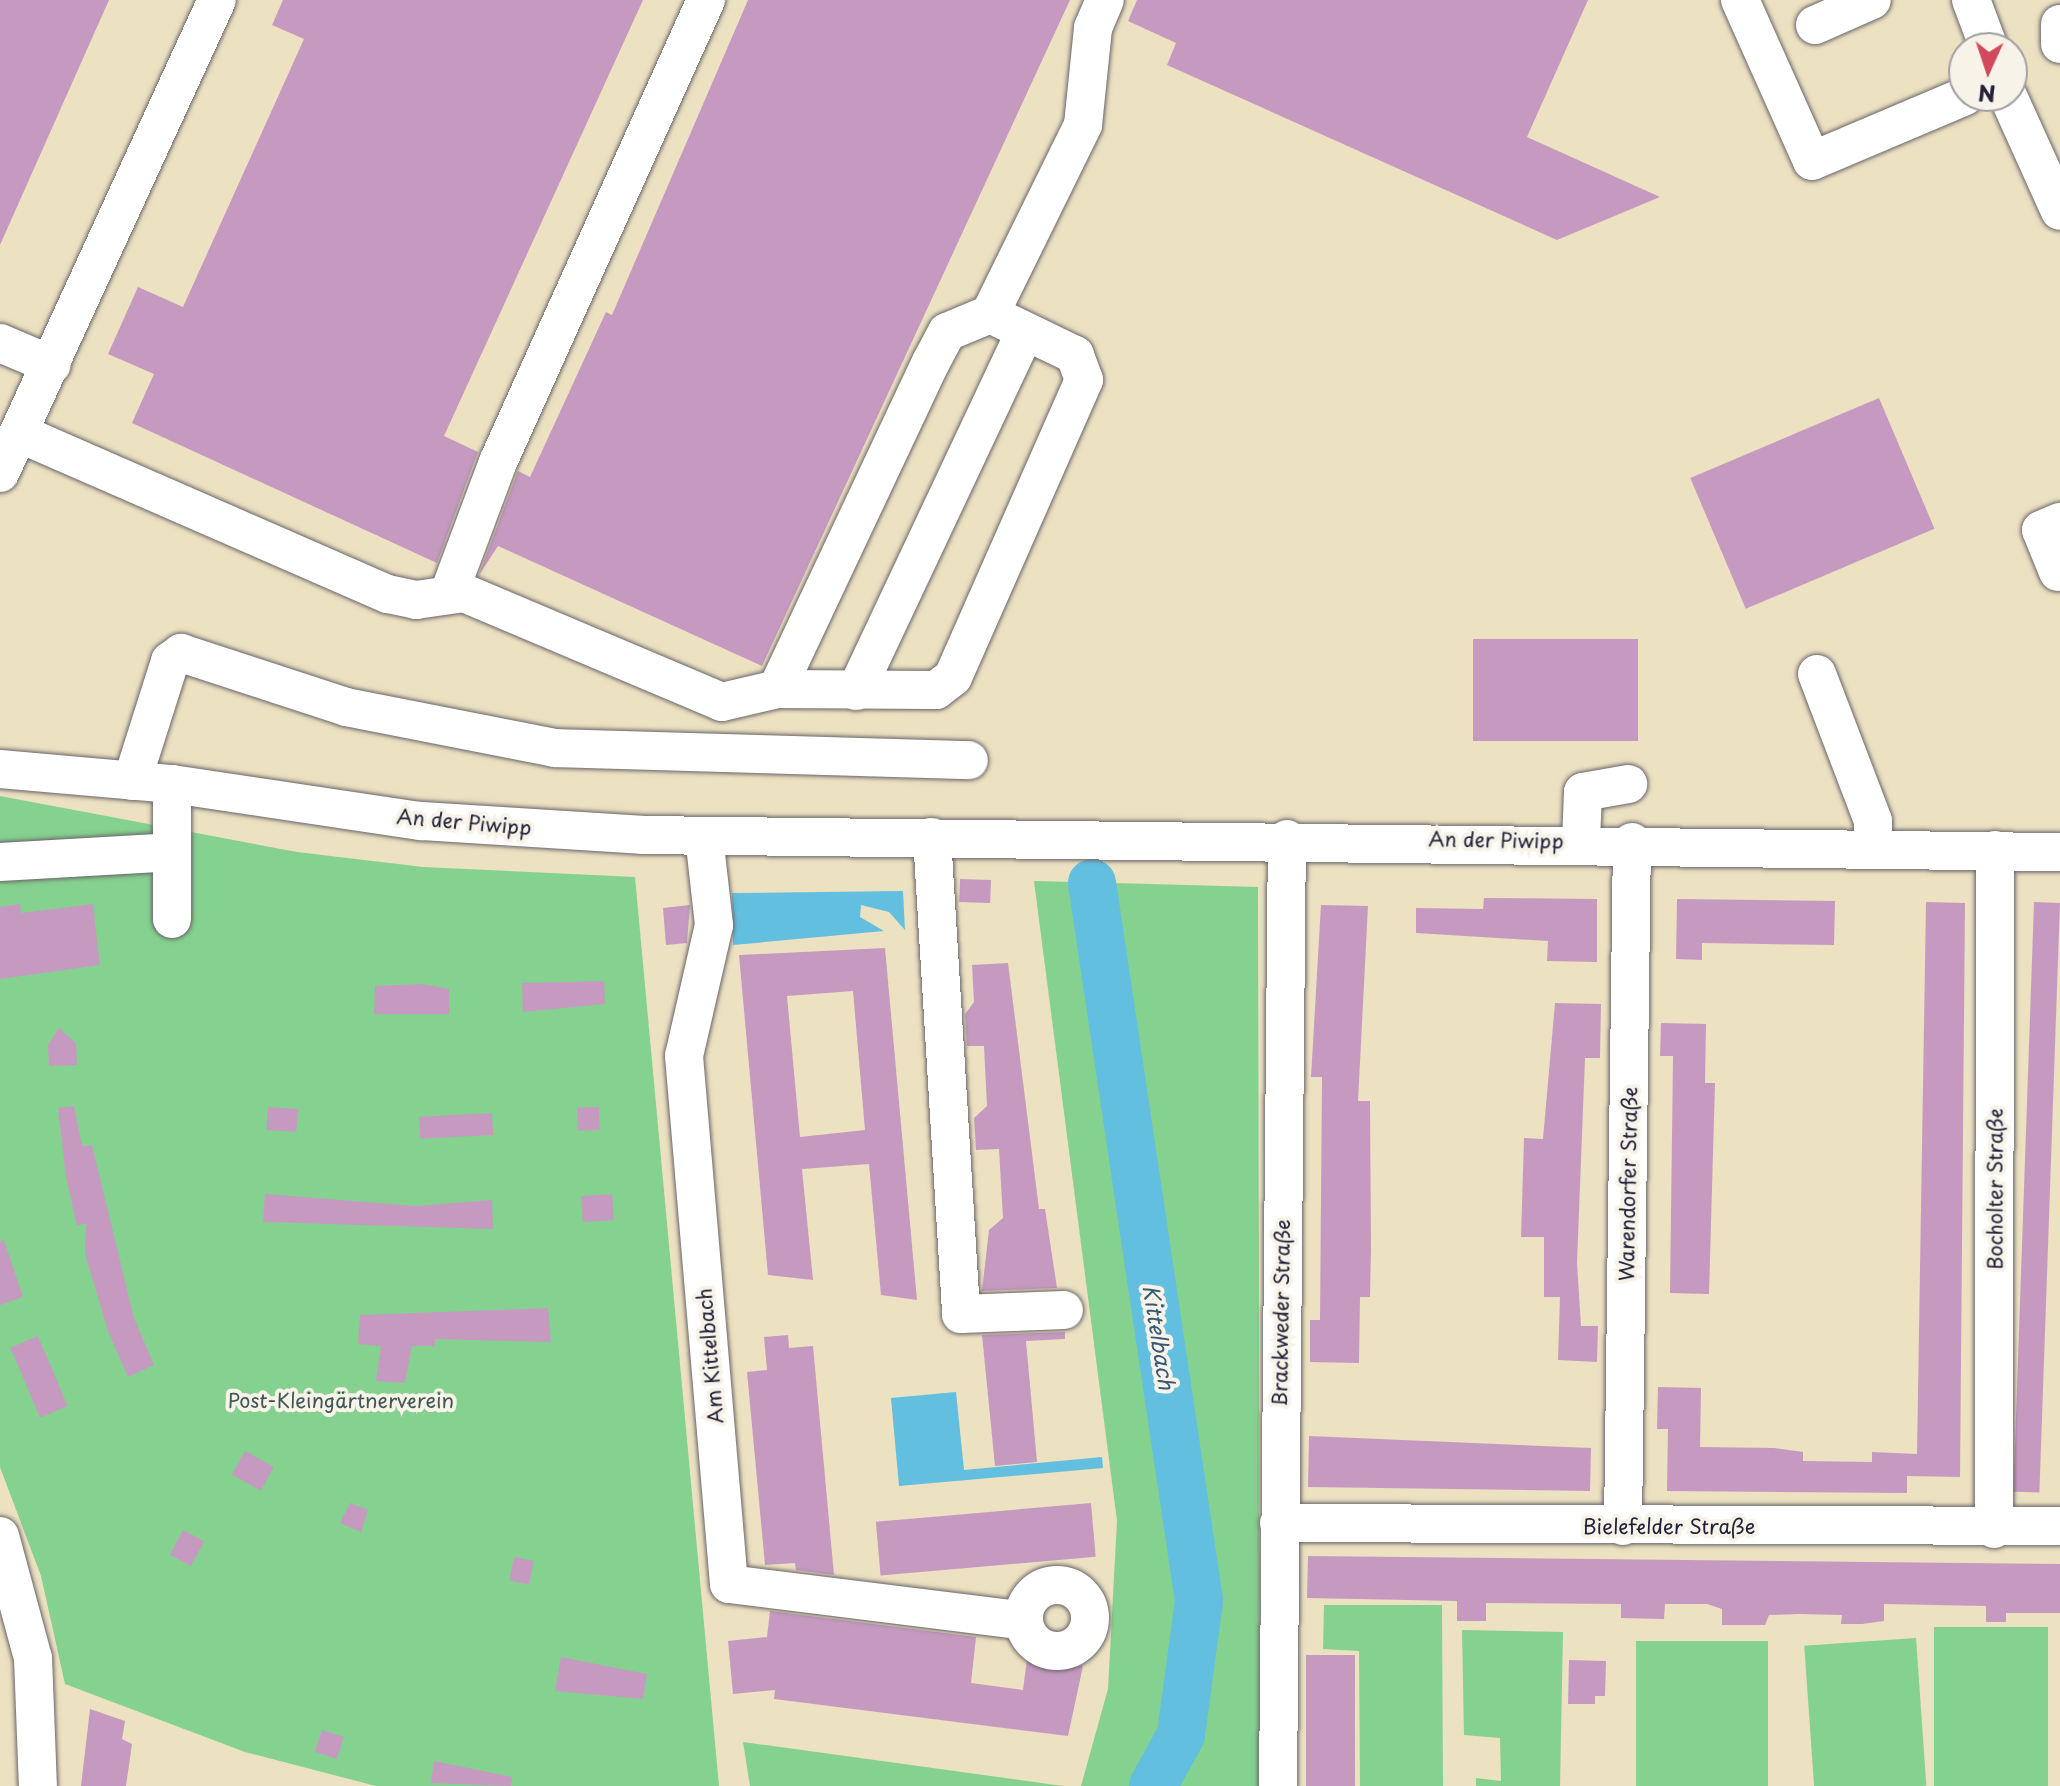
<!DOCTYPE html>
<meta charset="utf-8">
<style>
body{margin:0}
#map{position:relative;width:2060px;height:1786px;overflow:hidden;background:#ece1c1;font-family:"Playpen Sans",sans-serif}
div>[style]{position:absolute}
.green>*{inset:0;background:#85d18f;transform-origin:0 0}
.water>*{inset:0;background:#62bfe0}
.river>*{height:48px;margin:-24px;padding:0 24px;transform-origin:24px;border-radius:24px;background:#62bfe0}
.building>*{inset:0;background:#c69ac0;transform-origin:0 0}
.roads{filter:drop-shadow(0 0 2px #69656a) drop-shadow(0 0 2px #69656a)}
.minor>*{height:38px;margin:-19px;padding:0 19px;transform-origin:19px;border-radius:19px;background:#fff}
.minor>.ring{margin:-19px;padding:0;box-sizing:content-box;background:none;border:38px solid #fff;border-radius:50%}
span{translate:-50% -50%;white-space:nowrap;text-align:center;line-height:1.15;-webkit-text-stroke:8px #f7f3e8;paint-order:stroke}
.street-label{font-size:20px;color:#22223b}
.park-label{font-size:20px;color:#405754}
.water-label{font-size:22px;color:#385975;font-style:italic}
.north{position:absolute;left:1948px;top:32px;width:80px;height:80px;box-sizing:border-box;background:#f7f3e8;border:2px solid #a29fa3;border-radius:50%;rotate:183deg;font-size:22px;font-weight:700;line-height:32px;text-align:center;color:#22223b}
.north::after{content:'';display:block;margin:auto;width:28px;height:36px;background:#d1495b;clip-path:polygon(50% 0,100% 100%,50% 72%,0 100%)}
</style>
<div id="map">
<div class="green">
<i style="clip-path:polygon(0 796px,297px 852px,423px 867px,635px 877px,719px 1786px,376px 1786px,245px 1752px,65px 1684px,41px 1576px,0 1467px)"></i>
<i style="clip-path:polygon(1034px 881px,1111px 883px,1204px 1536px,1197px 1736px,1167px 1786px,1081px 1786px,1108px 1689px,1117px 1521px)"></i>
<i style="clip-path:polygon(1114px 883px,1258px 887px,1260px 1786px,1170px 1786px,1200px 1736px,1214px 1582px)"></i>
<i style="clip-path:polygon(1324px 1605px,1442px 1605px,1443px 1786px,1360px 1786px,1359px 1651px,1323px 1649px)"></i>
<i style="left:2048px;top:1627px;width:159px;height:114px;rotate:90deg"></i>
<i style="clip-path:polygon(1462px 1630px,1563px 1632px,1560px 1786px,1476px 1786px,1476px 1778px,1501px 1781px,1500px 1738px,1464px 1735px)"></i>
<i style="left:1916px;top:1638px;width:148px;height:112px;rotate:86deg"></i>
<i style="left:1768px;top:1641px;width:145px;height:132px;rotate:90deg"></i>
<i style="clip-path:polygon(743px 1742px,1063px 1786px,750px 1786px)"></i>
</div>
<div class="water">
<i style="clip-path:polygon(903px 891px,905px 930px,889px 912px,861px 905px,860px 917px,884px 931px,733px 945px,732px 893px)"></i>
<i style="clip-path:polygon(956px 1392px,964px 1470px,1102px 1457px,1103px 1468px,899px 1486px,891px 1398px)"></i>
</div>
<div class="river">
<i style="left:1092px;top:883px;width:726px;rotate:81.52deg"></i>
<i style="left:1199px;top:1601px;width:135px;rotate:97.7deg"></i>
<i style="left:1181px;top:1735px;width:58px;rotate:118.8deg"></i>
</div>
<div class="building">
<i style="clip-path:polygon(0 0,109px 0,0 245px)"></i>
<i style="clip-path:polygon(283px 0,643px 0,444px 436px,478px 452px,437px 563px,132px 423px,154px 374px,108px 354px,138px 287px,183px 307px,304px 39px,272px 25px)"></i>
<i style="clip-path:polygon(748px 0,1070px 0,762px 666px,498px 546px,479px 575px,518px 471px,530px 477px,606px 312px,612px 315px)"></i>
<i style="clip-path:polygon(1137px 0,1588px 0,1527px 137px,1660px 197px,1557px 240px,1167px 65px,1176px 43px,1128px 21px)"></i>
<i style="left:1879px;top:398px;width:142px;height:205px;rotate:67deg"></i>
<i style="left:1473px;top:639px;width:165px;height:102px"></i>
<i style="left:960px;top:879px;width:31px;height:23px;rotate:2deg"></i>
<i style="clip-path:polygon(1484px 898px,1597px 899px,1597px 962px,1547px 961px,1548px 941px,1416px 933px,1416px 908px,1483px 909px)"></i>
<i style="clip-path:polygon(1677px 899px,1835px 901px,1834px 945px,1702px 943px,1702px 960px,1676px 959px)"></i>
<i style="clip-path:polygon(1926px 902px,1965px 903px,1960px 1477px,1907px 1476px,1907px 1493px,1667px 1491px,1668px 1429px,1657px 1429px,1658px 1387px,1701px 1388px,1700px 1447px,1774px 1448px,1803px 1452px,1803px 1461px,1872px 1462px,1872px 1452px,1917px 1454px)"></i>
<i style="left:2034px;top:902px;width:26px;height:590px;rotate:2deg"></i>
<i style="clip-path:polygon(20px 904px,21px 913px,93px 904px,100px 965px,0 979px,0 907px)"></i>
<i style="clip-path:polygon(690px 905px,687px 943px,666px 945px,663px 908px)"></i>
<i style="clip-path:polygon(1321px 905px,1368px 906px,1358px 1101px,1370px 1101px,1371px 1249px,1370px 1297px,1360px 1297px,1359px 1363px,1310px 1362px,1310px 1320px,1320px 1320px,1322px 1077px,1311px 1077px)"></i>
<i style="clip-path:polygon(evenodd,885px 948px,917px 1300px,881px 1295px,869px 1164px,802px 1169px,813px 1280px,768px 1275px,739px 955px,885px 948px,853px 991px,865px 1130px,800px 1137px,787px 996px,853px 991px)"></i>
<i style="clip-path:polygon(1008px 963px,1039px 1209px,1045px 1209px,1057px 1288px,982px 1291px,989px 1230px,1003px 1218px,999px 1149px,976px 1150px,974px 1118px,987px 1106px,984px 1046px,967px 1046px,965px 1014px,974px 1002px,972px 965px)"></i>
<i style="clip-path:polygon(604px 981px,605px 1004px,523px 1012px,522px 983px)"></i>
<i style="clip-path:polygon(422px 984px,449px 989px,449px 1014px,374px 1014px,375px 986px)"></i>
<i style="clip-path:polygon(1555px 1003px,1601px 1004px,1600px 1058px,1585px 1058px,1577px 1263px,1581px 1326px,1598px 1326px,1597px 1362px,1558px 1360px,1560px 1297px,1544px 1297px,1544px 1237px,1521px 1237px,1524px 1138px,1543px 1139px)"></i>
<i style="clip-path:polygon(1661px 1023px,1706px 1024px,1705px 1083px,1715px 1083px,1709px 1294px,1670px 1293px,1673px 1056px,1660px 1056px)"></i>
<i style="clip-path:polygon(59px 1028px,76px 1043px,77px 1065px,49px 1066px,48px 1045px)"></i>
<i style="clip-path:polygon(74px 1106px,82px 1146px,92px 1145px,134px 1318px,154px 1365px,128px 1377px,108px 1331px,85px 1254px,86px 1223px,77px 1226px,66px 1177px,58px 1108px)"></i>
<i style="left:268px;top:1107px;width:30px;height:23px;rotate:4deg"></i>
<i style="left:599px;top:1107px;width:23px;height:22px;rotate:88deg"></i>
<i style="left:492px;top:1113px;width:22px;height:73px;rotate:87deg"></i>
<i style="clip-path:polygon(265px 1194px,416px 1206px,492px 1200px,493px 1229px,263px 1222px)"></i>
<i style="left:612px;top:1194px;width:26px;height:31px;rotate:86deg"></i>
<i style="clip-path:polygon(4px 1240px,23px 1297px,0 1305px,0 1241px)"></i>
<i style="clip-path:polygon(548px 1308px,551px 1342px,435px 1339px,435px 1346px,412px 1346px,405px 1383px,376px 1381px,381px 1346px,358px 1344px,360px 1315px)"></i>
<i style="clip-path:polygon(1065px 1332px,1065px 1339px,1026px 1341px,1037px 1462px,995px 1466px,982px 1335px)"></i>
<i style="clip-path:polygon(788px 1335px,789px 1348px,813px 1346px,834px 1575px,796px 1570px,795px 1563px,765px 1565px,747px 1372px,767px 1370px,764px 1337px)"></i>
<i style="left:38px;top:1336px;width:76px;height:30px;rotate:67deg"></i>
<i style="clip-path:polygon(1309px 1436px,1591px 1448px,1590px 1491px,1308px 1487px)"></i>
<i style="left:245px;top:1451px;width:33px;height:27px;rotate:29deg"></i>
<i style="clip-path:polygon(350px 1503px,368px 1510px,361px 1532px,340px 1523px)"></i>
<i style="left:1091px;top:1503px;width:54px;height:216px;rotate:85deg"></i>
<i style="left:183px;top:1530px;width:24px;height:28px;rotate:28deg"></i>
<i style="clip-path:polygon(1308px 1556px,2060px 1564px,2060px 1613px,2006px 1613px,2006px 1622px,1986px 1622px,1986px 1606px,1884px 1604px,1884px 1621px,1862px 1624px,1841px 1624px,1842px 1615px,1799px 1614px,1769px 1615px,1765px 1625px,1722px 1625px,1722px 1609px,1707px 1604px,1665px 1604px,1664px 1619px,1621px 1618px,1621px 1604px,1486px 1603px,1486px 1621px,1457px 1621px,1457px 1601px,1307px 1598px)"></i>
<i style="left:514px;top:1557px;width:20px;height:24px;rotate:11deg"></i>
<i style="clip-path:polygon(770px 1611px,976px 1637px,971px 1683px,1023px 1690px,1027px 1659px,1083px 1666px,1068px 1736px,774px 1699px,775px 1690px,733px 1694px,728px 1641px,767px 1637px)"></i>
<i style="left:1306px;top:1655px;width:49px;height:131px"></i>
<i style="clip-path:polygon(561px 1657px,647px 1674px,643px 1699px,555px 1691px)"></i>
<i style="clip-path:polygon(1569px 1660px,1606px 1661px,1605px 1696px,1595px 1696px,1595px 1704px,1568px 1704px)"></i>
<i style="clip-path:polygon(90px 1709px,125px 1721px,122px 1739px,132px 1744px,126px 1786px,81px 1786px)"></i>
<i style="left:322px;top:1730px;width:23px;height:23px;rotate:18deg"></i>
<i style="clip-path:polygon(434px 1761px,512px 1777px,511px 1786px,431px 1783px)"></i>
</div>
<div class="roads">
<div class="minor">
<i style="left:1740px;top:0;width:176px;rotate:65.9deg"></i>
<i style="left:1812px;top:161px;width:166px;rotate:-23deg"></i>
<i style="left:1971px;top:0;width:51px;rotate:69.4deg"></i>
<i style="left:2060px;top:24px;width:20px;rotate:90deg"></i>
<i style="left:1815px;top:25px;width:62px;rotate:-23.7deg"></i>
<i style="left:2008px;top:96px;width:126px;rotate:65.7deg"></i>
<i style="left:0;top:343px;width:56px;rotate:22.9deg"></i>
<i style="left:21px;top:434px;width:400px;rotate:23.6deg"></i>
<i style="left:388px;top:594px;width:29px;rotate:12deg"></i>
<i style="left:416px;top:600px;width:49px;rotate:-8.3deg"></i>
<i style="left:464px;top:593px;width:280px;rotate:22.9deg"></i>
<i style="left:722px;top:702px;width:57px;rotate:-13.3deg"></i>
<i style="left:777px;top:689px;width:159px;rotate:0.4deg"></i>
<i style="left:936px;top:690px;width:21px;rotate:-37deg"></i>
<i style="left:953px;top:677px;width:325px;rotate:-66.2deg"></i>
<i style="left:1084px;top:380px;width:27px;rotate:-110deg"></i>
<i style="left:1075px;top:355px;width:94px;rotate:-154.2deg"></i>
<i style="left:0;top:473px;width:520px;rotate:-65.36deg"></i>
<i style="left:2058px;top:572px;width:45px;rotate:-112deg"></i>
<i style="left:2041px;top:530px;width:21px;rotate:-23deg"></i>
<i style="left:449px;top:593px;width:140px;rotate:-69.5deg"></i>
<i style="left:498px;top:462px;width:507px;rotate:-65.76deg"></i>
<i style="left:1817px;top:674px;width:157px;rotate:69.1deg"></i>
<i style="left:1873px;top:821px;width:26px;rotate:90deg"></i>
<i style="left:777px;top:689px;width:361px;rotate:-64.8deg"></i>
<i style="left:931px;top:362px;width:34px;rotate:-62deg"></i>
<i style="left:947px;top:332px;width:47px;rotate:-22.7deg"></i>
<i style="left:990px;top:314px;width:211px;rotate:-63.8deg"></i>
<i style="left:1083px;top:125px;width:98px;rotate:-84.1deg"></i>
<i style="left:1093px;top:28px;width:30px;rotate:-67deg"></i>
<i style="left:856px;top:691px;width:395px;rotate:-64.8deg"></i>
<i style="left:0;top:769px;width:173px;rotate:5deg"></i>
<i style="left:172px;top:784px;width:252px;rotate:8.5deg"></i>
<i style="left:421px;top:821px;width:221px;rotate:3.6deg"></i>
<i style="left:642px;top:835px;width:1418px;rotate:0.69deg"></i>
<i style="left:132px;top:781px;width:126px;rotate:-72.4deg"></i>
<i style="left:170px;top:661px;width:14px;rotate:-36deg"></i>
<i style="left:181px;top:653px;width:174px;rotate:18.1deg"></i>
<i style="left:346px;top:707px;width:213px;rotate:11.1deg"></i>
<i style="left:555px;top:748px;width:414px;rotate:1.7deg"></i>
<i style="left:704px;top:836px;width:90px;rotate:83.6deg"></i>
<i style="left:714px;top:925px;width:134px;rotate:102.9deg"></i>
<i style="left:684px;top:1056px;width:530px;rotate:85.13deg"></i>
<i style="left:729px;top:1584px;width:297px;rotate:7.1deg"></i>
<i style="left:932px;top:837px;width:478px;rotate:86.5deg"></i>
<i style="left:961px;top:1314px;width:103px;rotate:-2.2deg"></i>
<i style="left:1581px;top:842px;width:50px;rotate:-87.7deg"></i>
<i style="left:1583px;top:792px;width:46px;rotate:-10.1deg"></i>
<i style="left:0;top:862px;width:171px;rotate:-3.3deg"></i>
<i style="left:172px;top:919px;width:135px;rotate:-90deg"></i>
<i style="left:1279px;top:1523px;width:781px;rotate:0.22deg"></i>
<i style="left:1623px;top:1526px;width:684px;rotate:-89.25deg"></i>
<i style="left:1994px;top:1529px;width:679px;rotate:-89.92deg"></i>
<i style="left:0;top:1536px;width:126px;rotate:74.9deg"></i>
<i style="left:33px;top:1658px;width:128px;rotate:87.8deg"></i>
<i class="ring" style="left:1024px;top:1585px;width:28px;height:28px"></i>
<i style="left:1278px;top:1786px;width:947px;rotate:-89.46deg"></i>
</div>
</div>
<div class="street-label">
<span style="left:464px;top:822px;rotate:5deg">An der Piwipp</span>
<span style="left:1496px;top:840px;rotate:1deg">An der Piwipp</span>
<span style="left:1628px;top:1184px;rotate:-89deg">Warendorfer Straße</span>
<span style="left:1995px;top:1189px;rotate:-90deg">Bocholter Straße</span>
<span style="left:1281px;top:1313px;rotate:-89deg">Brackweder Straße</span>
<span style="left:710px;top:1356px;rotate:-95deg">Am Kittelbach</span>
<span style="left:1669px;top:1526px">Bielefelder Straße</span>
</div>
<div class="park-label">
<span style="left:341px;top:1400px">Post-Kleingärtnerverein</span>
</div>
<div class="water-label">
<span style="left:1160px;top:1337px;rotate:81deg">Kittelbach</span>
</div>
<div class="north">N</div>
</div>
